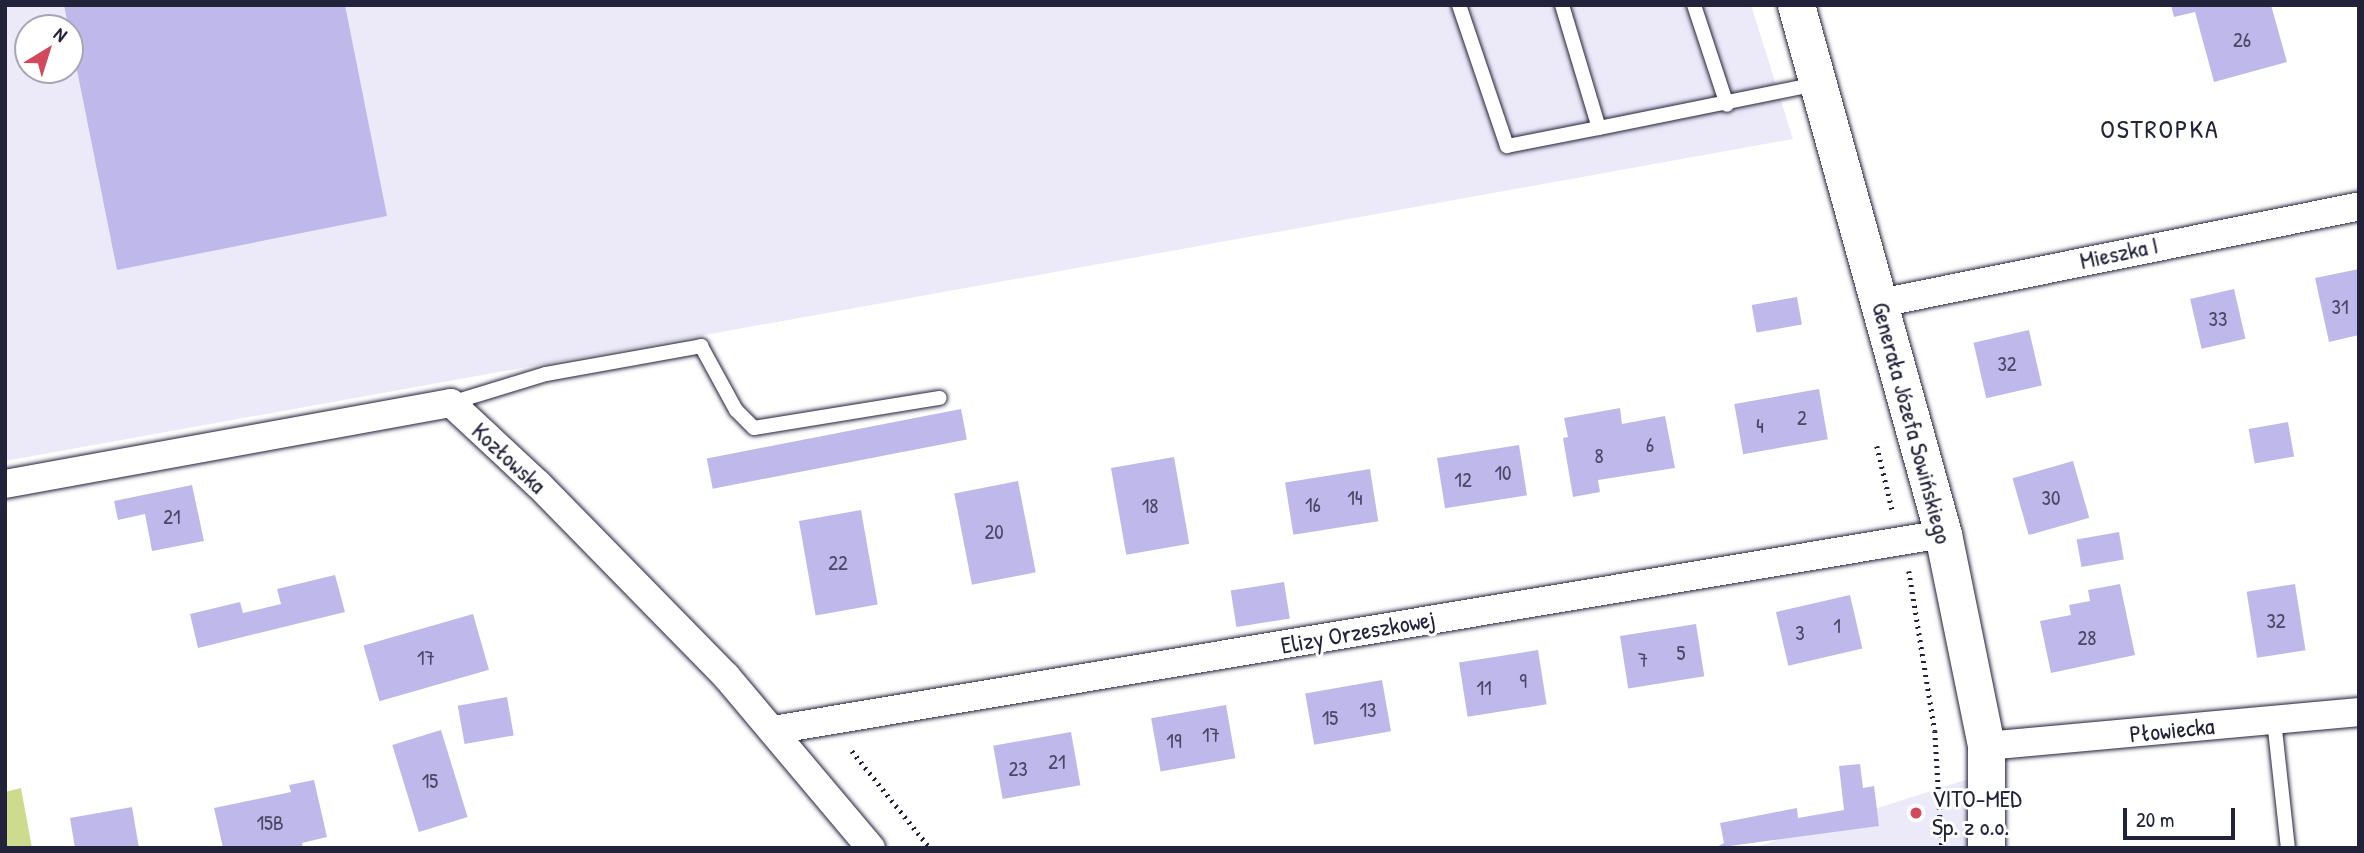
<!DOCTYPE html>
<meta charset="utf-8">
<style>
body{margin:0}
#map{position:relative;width:2364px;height:853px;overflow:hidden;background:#fff;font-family:"Patrick Hand",sans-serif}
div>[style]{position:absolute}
.built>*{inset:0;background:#eceaf9}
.green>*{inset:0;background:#cddb8e}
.building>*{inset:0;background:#bfb9eb;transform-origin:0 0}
.path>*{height:4.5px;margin-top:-2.25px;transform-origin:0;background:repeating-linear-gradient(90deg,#22223b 0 2px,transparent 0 7px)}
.roads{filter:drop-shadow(0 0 2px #22223b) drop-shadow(0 0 2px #22223b)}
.service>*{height:14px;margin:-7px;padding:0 7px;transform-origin:7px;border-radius:7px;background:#fff}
.minor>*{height:28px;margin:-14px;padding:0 14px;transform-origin:14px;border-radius:14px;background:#fff}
.tertiary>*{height:37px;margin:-18.5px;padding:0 18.5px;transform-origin:18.5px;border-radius:18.5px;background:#fff}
.dots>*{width:19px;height:19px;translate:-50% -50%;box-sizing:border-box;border:4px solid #fff;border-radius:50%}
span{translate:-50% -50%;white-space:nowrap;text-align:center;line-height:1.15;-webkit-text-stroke:6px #fff;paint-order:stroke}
.number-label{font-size:21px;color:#494867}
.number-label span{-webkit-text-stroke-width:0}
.street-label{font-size:24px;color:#22223b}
.poi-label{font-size:24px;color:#22223b}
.left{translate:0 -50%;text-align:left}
.neighbourhood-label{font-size:26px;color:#22223b;letter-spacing:2px}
.frame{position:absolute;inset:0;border:7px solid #22223b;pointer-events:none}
.north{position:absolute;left:14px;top:14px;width:70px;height:70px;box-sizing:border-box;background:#fff;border:2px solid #a7a7b1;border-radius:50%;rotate:38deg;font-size:19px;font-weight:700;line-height:28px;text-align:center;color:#22223b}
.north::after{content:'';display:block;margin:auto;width:24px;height:32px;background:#d1495b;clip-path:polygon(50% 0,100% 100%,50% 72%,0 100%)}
.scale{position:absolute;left:2123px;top:808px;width:112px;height:32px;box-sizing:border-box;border:4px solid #22223b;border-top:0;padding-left:9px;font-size:21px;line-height:24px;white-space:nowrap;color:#22223b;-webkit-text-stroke:5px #fff;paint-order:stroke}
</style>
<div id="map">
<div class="built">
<i style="clip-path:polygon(evenodd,5px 5px,1751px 5px,1793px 139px,5px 461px,5px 5px,28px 28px,70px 28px,70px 70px,28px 70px,28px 28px)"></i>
<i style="clip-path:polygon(1972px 778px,1968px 848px,1752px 848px)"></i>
</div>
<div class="green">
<i style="clip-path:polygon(21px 788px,32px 848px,5px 848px,5px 792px)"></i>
</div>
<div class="building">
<i style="clip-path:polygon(64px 5px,345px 5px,387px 216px,117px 270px)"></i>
<i style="clip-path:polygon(2171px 5px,2271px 5px,2287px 62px,2214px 82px,2195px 12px,2174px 17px)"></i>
<i style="clip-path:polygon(2359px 269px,2359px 335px,2329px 342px,2315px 278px)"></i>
<i style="left:2234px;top:289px;width:51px;height:45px;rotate:77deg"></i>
<i style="left:1797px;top:297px;width:28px;height:46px;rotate:80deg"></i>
<i style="left:2029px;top:330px;width:57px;height:57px;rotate:77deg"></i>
<i style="left:1819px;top:389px;width:51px;height:86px;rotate:80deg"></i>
<i style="clip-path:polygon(1620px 408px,1622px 424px,1665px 416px,1675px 468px,1598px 480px,1600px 492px,1573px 497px,1563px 438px,1568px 437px,1564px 418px)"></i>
<i style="left:961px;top:409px;width:31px;height:259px;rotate:79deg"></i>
<i style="left:2288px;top:422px;width:35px;height:40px;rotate:80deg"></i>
<i style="left:1519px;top:445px;width:51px;height:83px;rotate:81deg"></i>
<i style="left:1174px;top:457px;width:88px;height:64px;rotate:80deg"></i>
<i style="left:2073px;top:461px;width:59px;height:63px;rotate:74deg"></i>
<i style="left:1370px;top:469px;width:53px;height:86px;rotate:81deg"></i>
<i style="left:1018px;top:481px;width:93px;height:65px;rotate:79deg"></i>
<i style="clip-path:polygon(192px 485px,204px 541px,152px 551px,145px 514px,118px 520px,114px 501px)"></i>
<i style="left:861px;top:510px;width:96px;height:63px;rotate:80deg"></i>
<i style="left:2119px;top:532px;width:28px;height:43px;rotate:80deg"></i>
<i style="clip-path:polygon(335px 575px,345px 612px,198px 648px,190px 614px,240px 602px,243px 613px,281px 604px,277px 589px)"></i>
<i style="left:1284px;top:582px;width:37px;height:54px;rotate:81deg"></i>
<i style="clip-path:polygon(2120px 584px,2135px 655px,2051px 673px,2040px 621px,2071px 615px,2069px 605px,2090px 601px,2088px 590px)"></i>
<i style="left:2295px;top:584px;width:67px;height:49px;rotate:81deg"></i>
<i style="left:1850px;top:595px;width:55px;height:76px;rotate:77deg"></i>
<i style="left:473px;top:614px;width:58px;height:114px;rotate:74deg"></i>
<i style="left:1696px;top:624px;width:53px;height:77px;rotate:81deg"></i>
<i style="left:1538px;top:650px;width:55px;height:80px;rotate:81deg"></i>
<i style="left:1382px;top:680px;width:52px;height:78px;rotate:80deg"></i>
<i style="left:507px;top:697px;width:39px;height:50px;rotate:80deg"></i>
<i style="left:1226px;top:705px;width:54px;height:76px;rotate:80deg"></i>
<i style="left:441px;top:730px;width:91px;height:51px;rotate:73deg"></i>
<i style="left:1071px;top:732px;width:54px;height:79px;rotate:80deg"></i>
<i style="clip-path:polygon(1860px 764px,1863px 788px,1874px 786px,1879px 826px,1715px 848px,1724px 843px,1720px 823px,1797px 808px,1798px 818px,1844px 810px,1839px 766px)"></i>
<i style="clip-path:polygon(314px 780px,327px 837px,302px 843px,303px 848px,223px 848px,214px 808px,291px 792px,289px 785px)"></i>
<i style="clip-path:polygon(132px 807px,139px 848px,75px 848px,70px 818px)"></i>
</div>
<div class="path">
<i style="left:1877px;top:446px;width:65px;rotate:76.6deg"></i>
<i style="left:1909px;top:571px;width:162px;rotate:80.8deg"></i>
<i style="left:1935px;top:731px;width:117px;rotate:86.6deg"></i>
<i style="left:852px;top:751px;width:124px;rotate:51.2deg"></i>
</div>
<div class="roads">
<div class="service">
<i style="left:1459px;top:5px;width:149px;rotate:71.2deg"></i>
<i style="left:1507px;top:146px;width:94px;rotate:-11.1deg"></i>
<i style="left:1562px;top:5px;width:128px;rotate:73.3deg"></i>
<i style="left:1599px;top:128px;width:222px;rotate:-11.4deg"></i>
<i style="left:1694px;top:5px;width:105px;rotate:71.7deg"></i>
<i style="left:451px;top:403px;width:99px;rotate:-17deg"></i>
<i style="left:546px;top:374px;width:158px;rotate:-10.2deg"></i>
<i style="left:701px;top:346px;width:73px;rotate:61.3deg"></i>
<i style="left:736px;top:410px;width:25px;rotate:45deg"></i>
<i style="left:754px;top:428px;width:188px;rotate:-9.2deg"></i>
<i style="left:2274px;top:720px;width:129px;rotate:83.8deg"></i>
</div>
<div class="minor">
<i style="left:1880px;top:303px;width:489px;rotate:-11.4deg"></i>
<i style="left:5px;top:484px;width:453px;rotate:-10.3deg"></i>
<i style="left:451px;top:403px;width:119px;rotate:43deg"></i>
<i style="left:538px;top:484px;width:269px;rotate:45.6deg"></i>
<i style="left:726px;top:676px;width:225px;rotate:49.9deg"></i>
<i style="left:773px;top:730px;width:1186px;rotate:-9.51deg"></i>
<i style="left:1986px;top:746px;width:375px;rotate:-5.2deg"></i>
</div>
<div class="tertiary">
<i style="left:1796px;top:5px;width:549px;rotate:74.47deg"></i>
<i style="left:1943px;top:534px;width:216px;rotate:78.5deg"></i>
<i style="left:1986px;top:746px;width:102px;rotate:90deg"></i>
</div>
</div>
<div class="dots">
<i style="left:1916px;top:813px;background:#d1495b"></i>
</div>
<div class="number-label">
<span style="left:2242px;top:40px">26</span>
<span style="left:2340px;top:307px">31</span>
<span style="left:2218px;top:319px">33</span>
<span style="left:2007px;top:364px">32</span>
<span style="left:1802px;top:418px">2</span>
<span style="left:1760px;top:426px">4</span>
<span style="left:1650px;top:445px">6</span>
<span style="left:1599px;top:456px">8</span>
<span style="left:1503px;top:473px">10</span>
<span style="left:1463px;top:480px">12</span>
<span style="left:1355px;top:498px">14</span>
<span style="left:2051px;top:498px">30</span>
<span style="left:1313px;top:505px">16</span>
<span style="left:1150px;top:506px">18</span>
<span style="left:172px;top:517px">21</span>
<span style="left:994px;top:532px">20</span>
<span style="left:838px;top:563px">22</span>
<span style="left:2276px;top:621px">32</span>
<span style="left:1837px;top:626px">1</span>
<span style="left:1800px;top:633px">3</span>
<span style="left:2087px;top:638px">28</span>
<span style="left:1681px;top:653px">5</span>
<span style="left:426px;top:658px">17</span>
<span style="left:1643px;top:660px">7</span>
<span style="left:1523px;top:681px">9</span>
<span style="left:1484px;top:688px">11</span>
<span style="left:1368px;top:710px">13</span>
<span style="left:1330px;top:718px">15</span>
<span style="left:1211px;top:735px">17</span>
<span style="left:1174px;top:741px">19</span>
<span style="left:1057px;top:762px">21</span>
<span style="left:1018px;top:769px">23</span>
<span style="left:430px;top:781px">15</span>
<span style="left:270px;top:823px">15B</span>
</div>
<div class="street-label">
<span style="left:2119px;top:253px;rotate:-12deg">Mieszka I</span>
<span style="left:1912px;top:423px;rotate:75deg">Generała Józefa Sowińskiego</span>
<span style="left:509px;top:458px;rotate:43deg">Kozłowska</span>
<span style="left:1358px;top:632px;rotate:-10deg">Elizy Orzeszkowej</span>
<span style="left:2172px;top:730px;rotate:-6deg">Płowiecka</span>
</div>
<div class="poi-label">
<span class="left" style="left:1932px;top:813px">VITO-MED<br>Sp. z o.o.</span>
</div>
<div class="neighbourhood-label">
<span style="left:2160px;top:129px">OSTROPKA</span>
</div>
<div class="frame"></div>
<div class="north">N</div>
<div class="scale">20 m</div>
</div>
